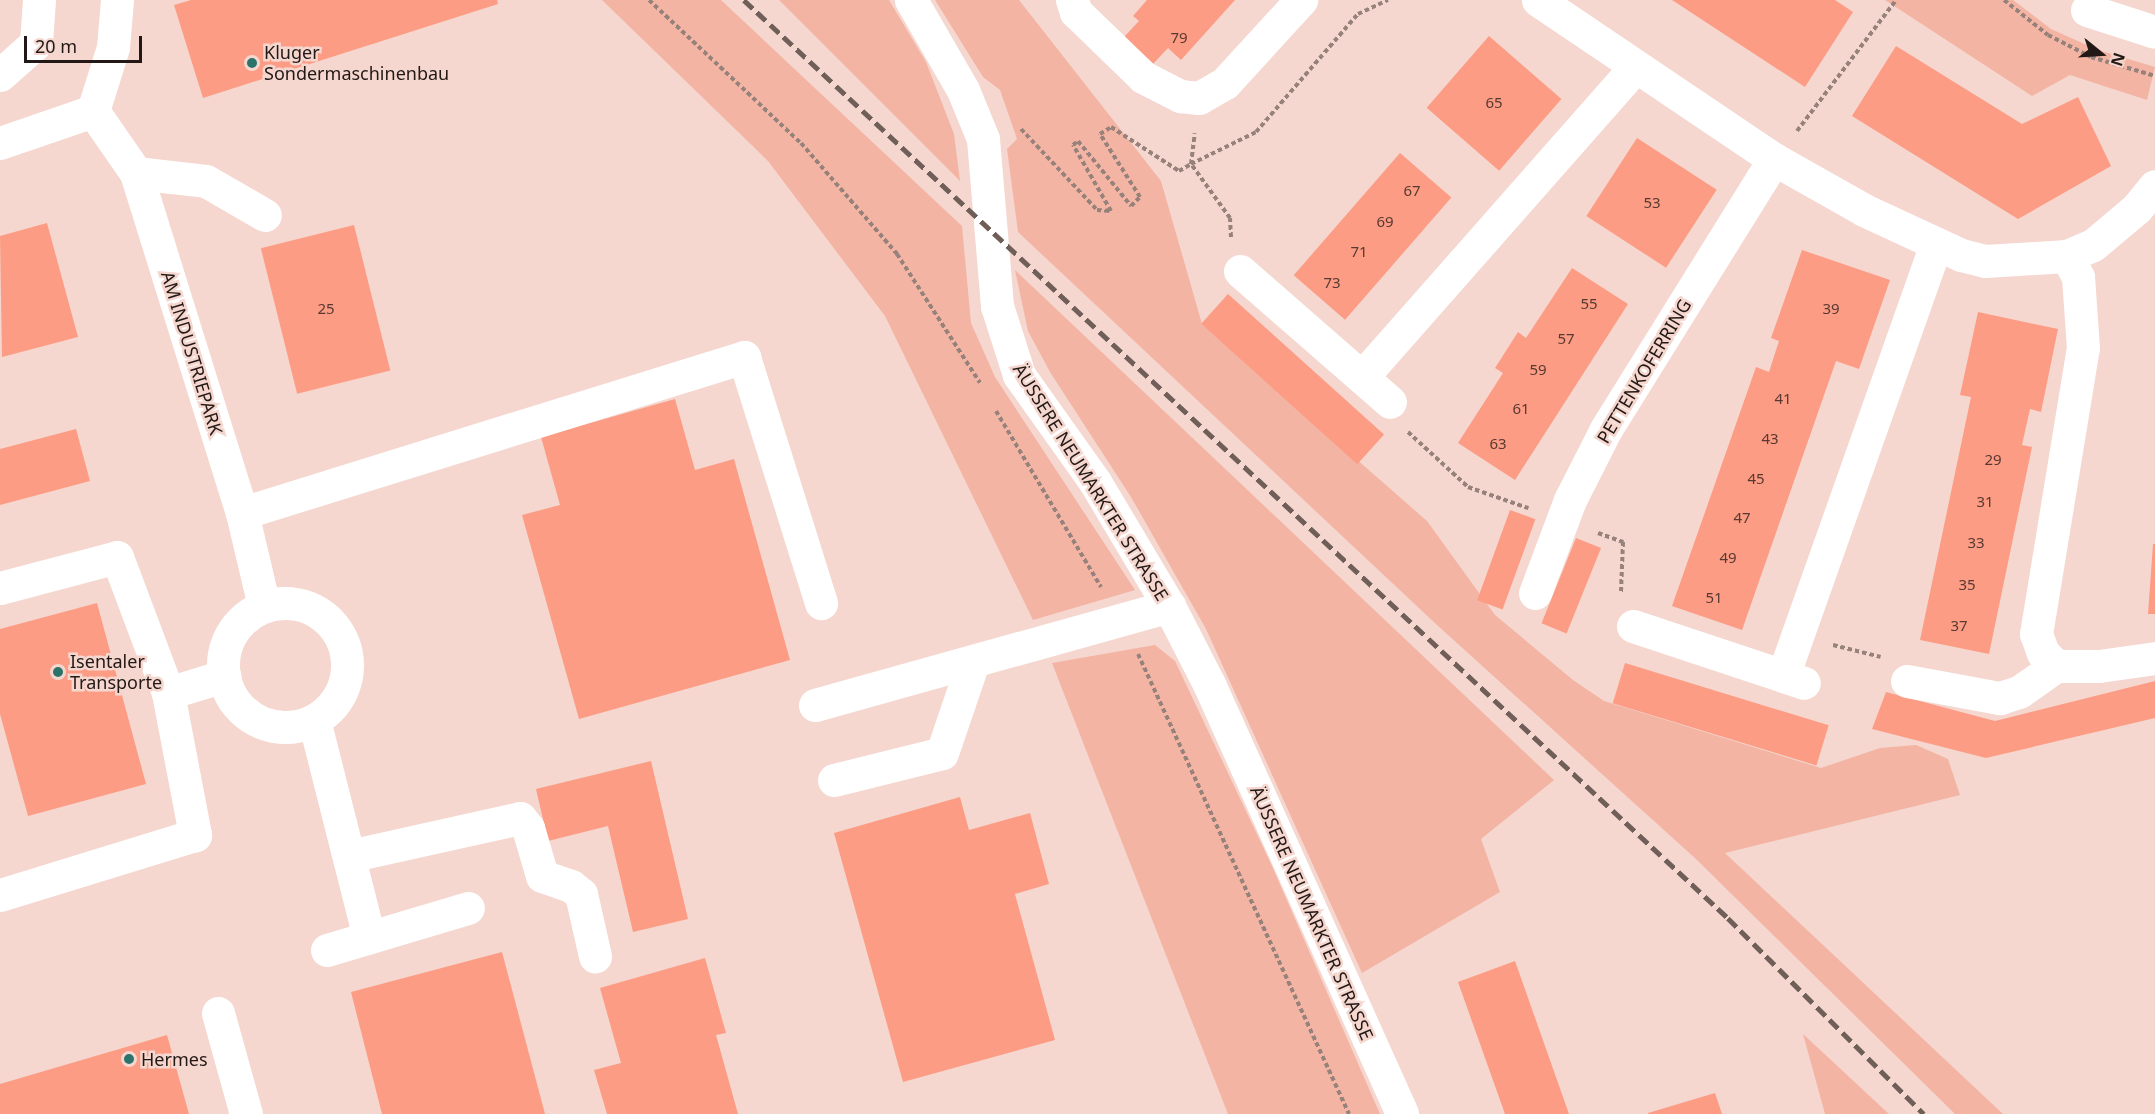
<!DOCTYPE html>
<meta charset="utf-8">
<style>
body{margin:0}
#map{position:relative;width:2155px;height:1114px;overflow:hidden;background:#f5d7cf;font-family:"Noto Sans",sans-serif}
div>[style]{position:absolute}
.green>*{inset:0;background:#f3b4a4}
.building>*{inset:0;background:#fc9c84;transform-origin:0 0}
.path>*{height:4px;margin-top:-2px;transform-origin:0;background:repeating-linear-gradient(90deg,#96817b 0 4.5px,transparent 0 7.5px)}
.minor>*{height:33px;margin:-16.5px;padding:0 16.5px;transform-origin:16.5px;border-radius:16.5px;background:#fff}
.minor>.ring{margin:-16.5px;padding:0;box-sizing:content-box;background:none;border:33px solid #fff;border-radius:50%}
.rail>*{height:4.5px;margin-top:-2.25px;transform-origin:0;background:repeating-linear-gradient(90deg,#705e59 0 12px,transparent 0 18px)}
.dots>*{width:16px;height:16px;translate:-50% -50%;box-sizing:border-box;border:3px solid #f5d7cf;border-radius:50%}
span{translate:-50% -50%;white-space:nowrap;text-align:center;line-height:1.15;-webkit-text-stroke:5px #f5d7cf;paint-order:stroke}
.number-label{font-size:15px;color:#583931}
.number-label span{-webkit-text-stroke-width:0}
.poi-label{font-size:18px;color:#221815}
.left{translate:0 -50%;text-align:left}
.street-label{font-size:18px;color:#221815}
.north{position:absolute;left:2071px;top:24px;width:60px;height:60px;-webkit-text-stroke:4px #f5d7cf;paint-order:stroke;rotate:108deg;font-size:16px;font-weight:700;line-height:24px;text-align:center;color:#221815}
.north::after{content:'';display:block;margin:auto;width:21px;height:27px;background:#221815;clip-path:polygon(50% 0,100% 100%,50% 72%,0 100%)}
.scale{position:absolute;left:24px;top:36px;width:118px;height:27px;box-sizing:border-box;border:3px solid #221815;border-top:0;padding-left:8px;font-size:18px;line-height:21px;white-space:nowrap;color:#221815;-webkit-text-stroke:4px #f5d7cf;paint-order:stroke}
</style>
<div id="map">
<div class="green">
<i style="clip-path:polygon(602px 0,721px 0,962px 226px,971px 323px,995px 377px,1135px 590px,1033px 620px,885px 316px,768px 161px)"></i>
<i style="clip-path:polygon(779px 0,889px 0,926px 62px,954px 134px,960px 181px)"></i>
<i style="clip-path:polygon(935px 0,1019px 0,1161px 181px,1202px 324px,1427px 521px,1495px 615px,1573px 680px,1604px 701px,1821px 768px,1880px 748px,1916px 745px,1948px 759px,1960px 795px,1725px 853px,2003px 1114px,1955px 1114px,1696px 859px,1437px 625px,1018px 232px,1007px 149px,1017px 139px,1000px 90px,983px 77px)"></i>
<i style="clip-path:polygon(1885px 0,2013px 0,2051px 29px,2098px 50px,2155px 67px,2147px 100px,2070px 75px,2032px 96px)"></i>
<i style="clip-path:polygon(1015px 270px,1554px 780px,1481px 839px,1500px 892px,1362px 973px,1206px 629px,1131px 497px,1050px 372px,1028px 331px)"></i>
<i style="clip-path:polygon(1155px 645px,1175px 661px,1272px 866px,1380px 1114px,1228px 1114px,1052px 663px)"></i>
<i style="clip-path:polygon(1803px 1034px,1889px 1114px,1825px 1114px)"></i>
</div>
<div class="building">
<i style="clip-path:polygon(191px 0,497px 0,498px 4px,203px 98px,174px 5px)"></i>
<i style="clip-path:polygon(1147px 0,1235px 0,1181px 60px,1168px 48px,1153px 64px,1124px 37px,1139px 21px,1133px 16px)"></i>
<i style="clip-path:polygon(1672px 0,1835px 0,1853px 12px,1805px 87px)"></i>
<i style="left:1489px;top:36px;width:96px;height:95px;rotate:41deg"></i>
<i style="clip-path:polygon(1896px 46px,2022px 124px,2078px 97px,2111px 166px,2018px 219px,1852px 116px)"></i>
<i style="left:1637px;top:138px;width:95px;height:93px;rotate:33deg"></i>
<i style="left:1400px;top:153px;width:68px;height:162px;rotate:41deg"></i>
<i style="clip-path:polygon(47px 223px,78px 337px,2px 357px,0 236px)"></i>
<i style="left:354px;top:225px;width:150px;height:96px;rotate:76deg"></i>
<i style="clip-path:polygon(1802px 250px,1890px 280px,1859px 369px,1836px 361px,1742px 630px,1672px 606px,1756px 367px,1769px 372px,1779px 341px,1771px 338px)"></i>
<i style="clip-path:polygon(1572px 268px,1628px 304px,1515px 480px,1458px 443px,1503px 373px,1495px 368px,1518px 332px,1526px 338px)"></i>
<i style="left:1228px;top:294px;width:210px;height:40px;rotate:42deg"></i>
<i style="clip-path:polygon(1978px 312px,2058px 329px,2041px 412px,2030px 409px,2022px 445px,2032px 447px,1989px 654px,1920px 640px,1971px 397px,1960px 395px)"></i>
<i style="clip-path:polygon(675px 399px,695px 470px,734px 459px,790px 660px,579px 719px,522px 515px,560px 505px,541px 437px)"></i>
<i style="clip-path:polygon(76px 429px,90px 481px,0 505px,0 449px)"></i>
<i style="left:1510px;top:510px;width:27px;height:96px;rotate:20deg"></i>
<i style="left:1576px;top:538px;width:27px;height:92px;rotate:22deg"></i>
<i style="clip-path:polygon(2153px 544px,2155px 544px,2155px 614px,2148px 614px)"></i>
<i style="clip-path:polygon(97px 603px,146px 784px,28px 816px,0 714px,0 629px)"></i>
<i style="left:1625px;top:663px;width:213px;height:42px;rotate:17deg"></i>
<i style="clip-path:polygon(2155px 681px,2155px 718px,1986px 758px,1872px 729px,1886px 692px,1995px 721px)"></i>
<i style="clip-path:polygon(651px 761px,688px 919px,633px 932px,608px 826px,548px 841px,536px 789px)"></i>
<i style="clip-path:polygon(960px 797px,969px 830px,1030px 813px,1049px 884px,1015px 894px,1055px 1040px,903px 1082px,834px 833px)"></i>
<i style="clip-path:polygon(502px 952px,545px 1114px,382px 1114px,351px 992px)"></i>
<i style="clip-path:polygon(705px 958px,726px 1033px,716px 1035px,738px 1114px,607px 1114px,594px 1070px,621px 1063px,600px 988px)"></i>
<i style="clip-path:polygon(1515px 961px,1569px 1114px,1505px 1114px,1458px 982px)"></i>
<i style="clip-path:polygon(167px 1035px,189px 1114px,0 1114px,0 1084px)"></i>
<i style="clip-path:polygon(1715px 1093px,1722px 1114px,1648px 1114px,1648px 1113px)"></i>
</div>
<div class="path">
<i style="left:649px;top:0;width:209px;rotate:43.3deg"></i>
<i style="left:801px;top:143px;width:147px;rotate:49.1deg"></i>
<i style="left:897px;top:254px;width:153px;rotate:57.2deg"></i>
<i style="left:2004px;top:0;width:56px;rotate:38.5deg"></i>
<i style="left:2048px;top:35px;width:48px;rotate:27.1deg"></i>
<i style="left:2091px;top:57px;width:67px;rotate:16.5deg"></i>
<i style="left:1021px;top:129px;width:111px;rotate:46.8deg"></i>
<i style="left:1097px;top:210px;width:14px;rotate:4deg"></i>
<i style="left:1111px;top:211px;width:76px;rotate:-119.9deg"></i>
<i style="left:1073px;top:145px;width:6px;rotate:-39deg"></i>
<i style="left:1078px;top:141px;width:84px;rotate:50.8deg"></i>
<i style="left:1131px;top:206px;width:13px;rotate:-45deg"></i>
<i style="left:1140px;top:197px;width:75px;rotate:-122.4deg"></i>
<i style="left:1100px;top:134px;width:13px;rotate:-32deg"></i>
<i style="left:1111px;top:127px;width:81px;rotate:32.9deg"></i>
<i style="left:1179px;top:171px;width:14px;rotate:-30deg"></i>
<i style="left:1191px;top:164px;width:31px;rotate:-83deg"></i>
<i style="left:1797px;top:131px;width:164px;rotate:-52.9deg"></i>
<i style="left:1231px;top:237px;width:19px;rotate:-93deg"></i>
<i style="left:1230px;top:218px;width:67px;rotate:-125.8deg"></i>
<i style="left:1191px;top:164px;width:72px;rotate:-26.2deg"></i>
<i style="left:1256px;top:132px;width:156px;rotate:-49.2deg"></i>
<i style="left:1358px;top:14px;width:33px;rotate:-25deg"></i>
<i style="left:996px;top:411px;width:205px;rotate:59.2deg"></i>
<i style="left:1408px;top:432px;width:81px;rotate:42.5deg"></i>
<i style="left:1468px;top:487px;width:64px;rotate:19.3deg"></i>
<i style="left:1598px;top:533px;width:27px;rotate:20deg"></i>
<i style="left:1623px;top:542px;width:50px;rotate:92.3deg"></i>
<i style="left:1833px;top:645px;width:49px;rotate:14deg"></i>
<i style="left:1138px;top:654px;width:506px;rotate:65.36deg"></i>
</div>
<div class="minor">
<i style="left:911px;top:0;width:104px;rotate:60deg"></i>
<i style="left:963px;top:90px;width:53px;rotate:67.8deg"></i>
<i style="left:983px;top:139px;width:168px;rotate:85.2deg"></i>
<i style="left:997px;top:306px;width:72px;rotate:72.3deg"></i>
<i style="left:1019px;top:375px;width:131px;rotate:54.6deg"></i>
<i style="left:1095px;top:482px;width:144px;rotate:59.2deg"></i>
<i style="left:1169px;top:606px;width:88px;rotate:62.9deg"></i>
<i style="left:1209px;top:684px;width:471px;rotate:65.8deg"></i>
<i style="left:1072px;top:0;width:13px;rotate:72deg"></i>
<i style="left:1076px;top:12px;width:93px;rotate:44.1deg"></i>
<i style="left:1143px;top:77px;width:42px;rotate:27.2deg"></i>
<i style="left:1180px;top:96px;width:19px;rotate:6deg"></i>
<i style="left:1199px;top:98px;width:30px;rotate:-30deg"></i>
<i style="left:1225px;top:83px;width:113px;rotate:-47.5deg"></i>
<i style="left:1538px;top:0;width:285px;rotate:34deg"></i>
<i style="left:1774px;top:159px;width:103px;rotate:29.5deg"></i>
<i style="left:1864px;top:210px;width:107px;rotate:24.9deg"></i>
<i style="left:1961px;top:255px;width:25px;rotate:14deg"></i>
<i style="left:1985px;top:261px;width:82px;rotate:-3.5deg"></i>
<i style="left:2067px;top:256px;width:28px;rotate:-23deg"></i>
<i style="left:2093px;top:245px;width:57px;rotate:-40.1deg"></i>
<i style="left:2137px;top:208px;width:28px;rotate:-51deg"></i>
<i style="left:2087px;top:10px;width:71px;rotate:17.9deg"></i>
<i style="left:0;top:75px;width:48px;rotate:-41.6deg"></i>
<i style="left:36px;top:43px;width:43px;rotate:-86deg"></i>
<i style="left:93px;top:111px;width:75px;rotate:55.3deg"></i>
<i style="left:136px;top:173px;width:356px;rotate:72.7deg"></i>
<i style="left:242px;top:513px;width:96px;rotate:76.7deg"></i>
<i style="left:0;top:143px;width:98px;rotate:-19deg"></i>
<i style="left:93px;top:111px;width:67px;rotate:-72.6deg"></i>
<i style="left:113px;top:47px;width:47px;rotate:-85.1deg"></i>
<i style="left:136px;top:173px;width:70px;rotate:6.5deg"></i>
<i style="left:206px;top:181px;width:68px;rotate:30deg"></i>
<i style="left:1240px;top:271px;width:199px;rotate:41.1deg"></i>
<i style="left:1362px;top:377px;width:413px;rotate:-48.6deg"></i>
<i style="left:242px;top:513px;width:526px;rotate:-17.26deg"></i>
<i style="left:744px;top:357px;width:258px;rotate:72.6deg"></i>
<i style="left:0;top:588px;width:121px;rotate:-14.8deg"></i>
<i style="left:117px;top:557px;width:145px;rotate:69.4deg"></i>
<i style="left:168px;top:693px;width:145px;rotate:79.2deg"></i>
<i style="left:195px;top:835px;width:204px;rotate:162.9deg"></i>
<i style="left:1535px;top:593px;width:99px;rotate:-69.4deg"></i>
<i style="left:1570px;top:500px;width:80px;rotate:-63.1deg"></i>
<i style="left:1606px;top:429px;width:318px;rotate:-58.1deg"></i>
<i class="ring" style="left:223px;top:603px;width:91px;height:91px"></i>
<i style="left:1633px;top:626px;width:180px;rotate:18.4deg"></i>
<i style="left:2056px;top:666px;width:18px;rotate:-135deg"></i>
<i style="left:2043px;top:653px;width:20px;rotate:-110deg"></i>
<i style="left:2036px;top:634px;width:290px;rotate:-80.7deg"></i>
<i style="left:2083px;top:348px;width:71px;rotate:-94deg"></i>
<i style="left:2078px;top:277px;width:24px;rotate:-118deg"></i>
<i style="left:1783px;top:676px;width:456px;rotate:-70.5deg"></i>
<i style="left:1907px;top:681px;width:95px;rotate:10.4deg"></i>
<i style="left:2000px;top:698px;width:20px;rotate:-18deg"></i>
<i style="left:2019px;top:692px;width:45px;rotate:-35.1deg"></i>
<i style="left:2056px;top:666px;width:43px"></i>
<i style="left:2099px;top:666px;width:57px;rotate:-8.1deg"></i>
<i style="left:168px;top:693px;width:59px;rotate:-16.9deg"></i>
<i style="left:815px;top:705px;width:368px;rotate:-15.6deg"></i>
<i style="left:314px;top:720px;width:224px;rotate:75.8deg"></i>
<i style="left:834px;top:780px;width:111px;rotate:-14deg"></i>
<i style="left:942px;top:753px;width:96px;rotate:-71.2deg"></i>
<i style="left:349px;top:856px;width:175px;rotate:-12.5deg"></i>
<i style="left:520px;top:818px;width:13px;rotate:51deg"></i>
<i style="left:528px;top:828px;width:50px;rotate:73.7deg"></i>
<i style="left:542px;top:876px;width:31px;rotate:19deg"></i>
<i style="left:571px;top:886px;width:13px;rotate:39deg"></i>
<i style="left:581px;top:894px;width:64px;rotate:77.3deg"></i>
<i style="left:327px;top:950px;width:147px;rotate:-16.6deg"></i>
<i style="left:218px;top:1013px;width:105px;rotate:74.5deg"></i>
</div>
<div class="rail">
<i style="left:744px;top:0;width:1346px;rotate:43.01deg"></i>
<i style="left:1728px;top:918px;width:277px;rotate:45deg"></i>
</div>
<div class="dots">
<i style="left:252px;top:63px;background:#2c746b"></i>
<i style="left:58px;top:672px;background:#2c746b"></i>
<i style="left:129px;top:1059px;background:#2c746b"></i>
</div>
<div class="number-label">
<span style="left:1179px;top:38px">79</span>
<span style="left:1494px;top:103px">65</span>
<span style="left:1412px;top:191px">67</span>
<span style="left:1652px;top:203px">53</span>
<span style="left:1385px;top:222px">69</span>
<span style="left:1359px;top:252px">71</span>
<span style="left:1332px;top:283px">73</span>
<span style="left:1589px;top:304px">55</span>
<span style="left:326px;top:309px">25</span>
<span style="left:1831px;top:309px">39</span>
<span style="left:1566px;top:339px">57</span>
<span style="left:1538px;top:370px">59</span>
<span style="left:1783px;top:399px">41</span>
<span style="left:1521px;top:409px">61</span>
<span style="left:1770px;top:439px">43</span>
<span style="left:1498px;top:444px">63</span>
<span style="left:1993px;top:460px">29</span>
<span style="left:1756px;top:479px">45</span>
<span style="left:1985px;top:502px">31</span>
<span style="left:1742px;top:518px">47</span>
<span style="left:1976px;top:543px">33</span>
<span style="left:1728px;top:558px">49</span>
<span style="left:1967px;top:585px">35</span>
<span style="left:1714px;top:598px">51</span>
<span style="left:1959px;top:626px">37</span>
</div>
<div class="poi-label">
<span class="left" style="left:264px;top:63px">Kluger<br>Sondermaschinenbau</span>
<span class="left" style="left:70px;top:672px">Isentaler<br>Transporte</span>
<span class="left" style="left:141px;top:1059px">Hermes</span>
</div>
<div class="street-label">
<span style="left:192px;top:353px;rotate:73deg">AM INDUSTRIEPARK</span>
<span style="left:1644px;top:371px;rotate:-59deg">PETTENKOFERRING</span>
<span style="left:1091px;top:482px;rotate:58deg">ÄUSSERE NEUMARKTER STRASSE</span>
<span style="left:1312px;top:913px;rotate:66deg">ÄUSSERE NEUMARKTER STRASSE</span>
</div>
<div class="north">N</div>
<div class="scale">20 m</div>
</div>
